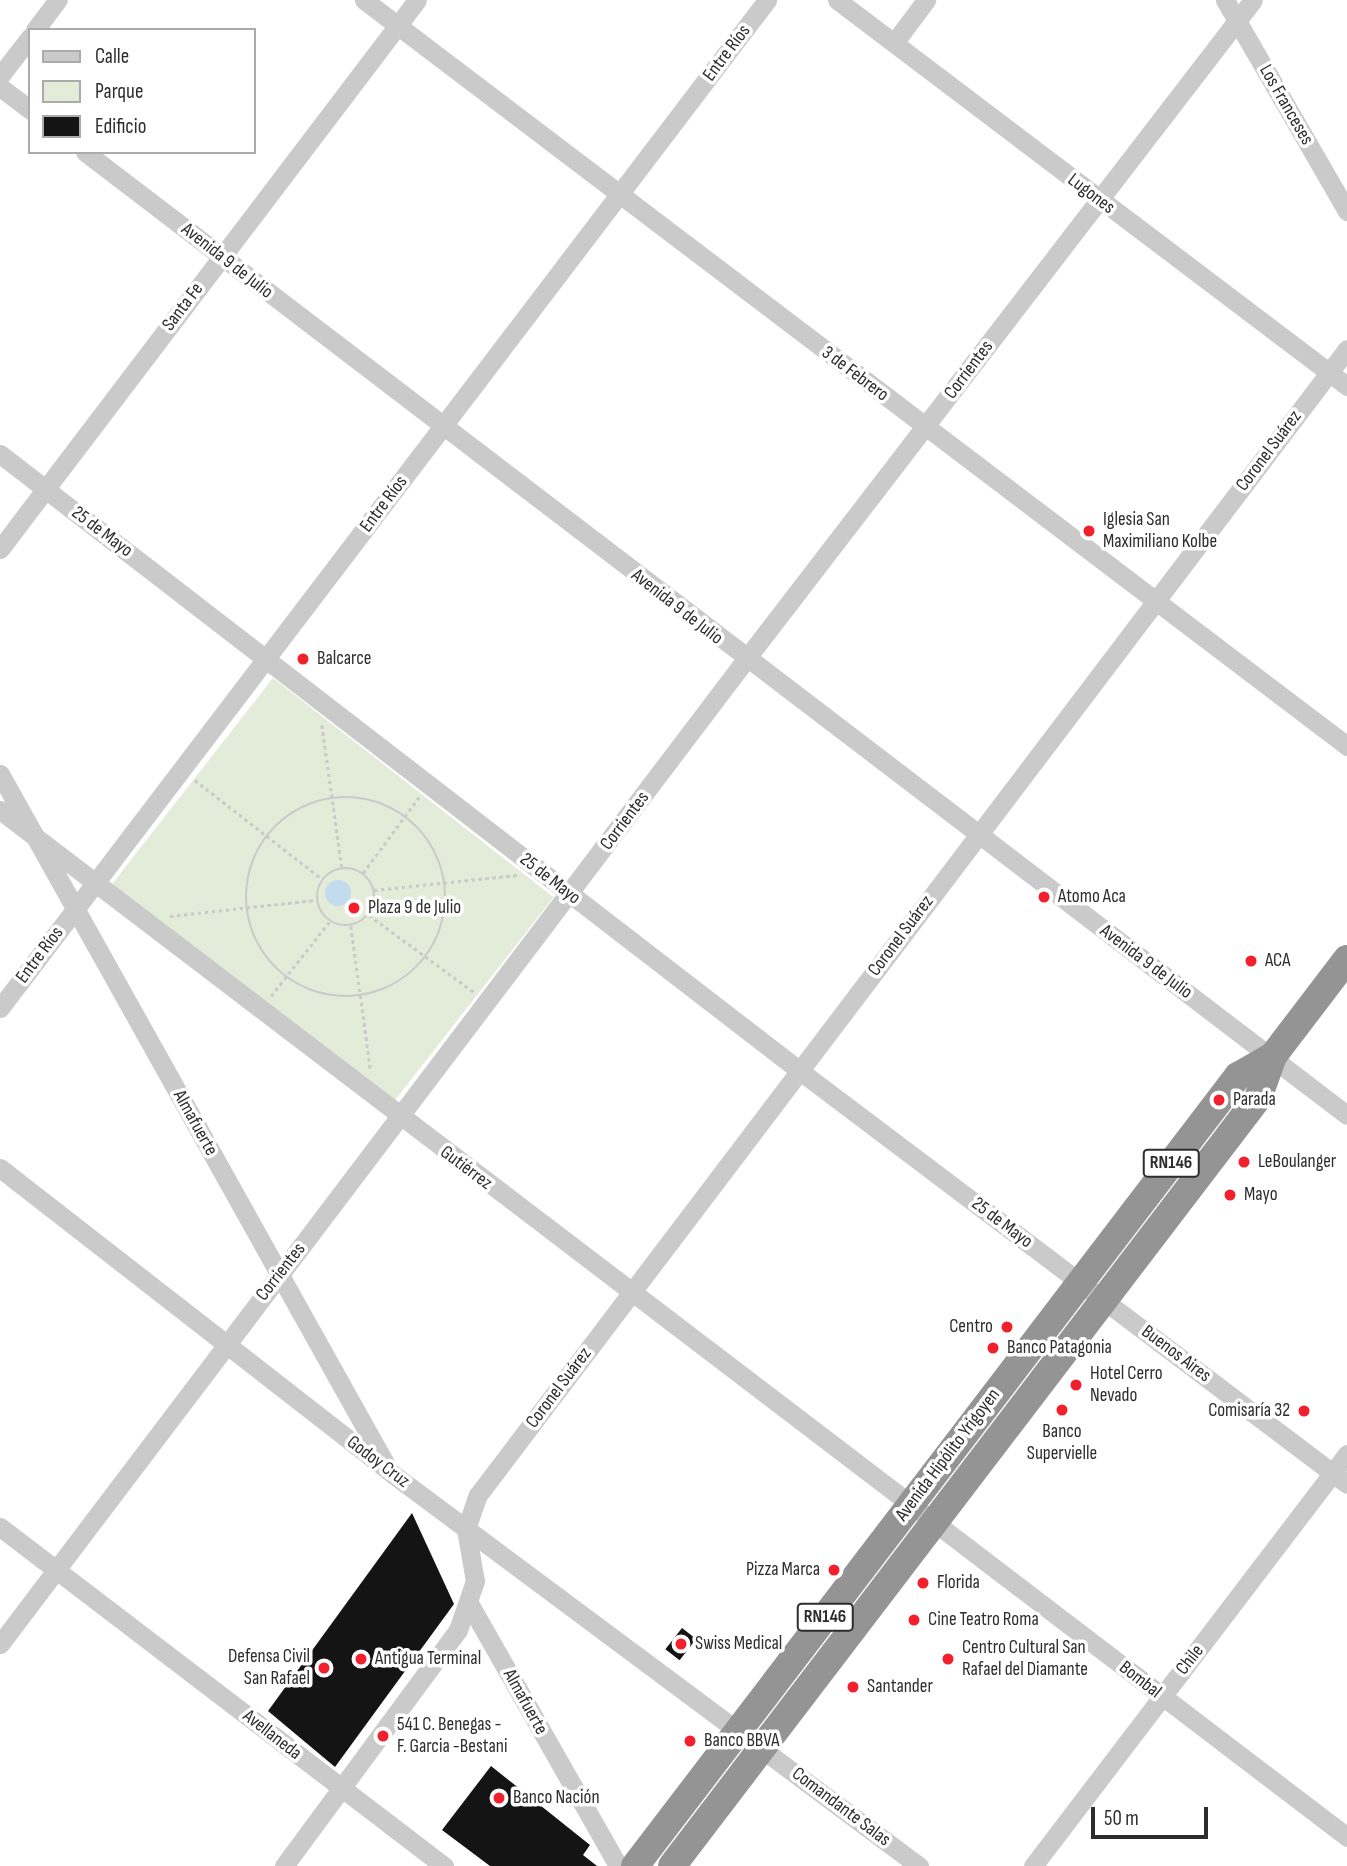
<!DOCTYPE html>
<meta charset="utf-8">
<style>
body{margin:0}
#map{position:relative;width:1347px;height:1866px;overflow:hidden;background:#fff;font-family:"Sofia Sans Condensed",sans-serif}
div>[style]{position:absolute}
.green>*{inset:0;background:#e2ecd9;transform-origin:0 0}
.water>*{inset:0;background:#c3dced}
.round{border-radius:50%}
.building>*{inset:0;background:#141414;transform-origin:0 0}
.path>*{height:2.5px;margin-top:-1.25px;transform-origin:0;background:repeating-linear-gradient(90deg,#cacaca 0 3.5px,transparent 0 7px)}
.path>.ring{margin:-1.25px;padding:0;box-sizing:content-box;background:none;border:2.5px solid #cacaca;border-radius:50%}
.minor>*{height:19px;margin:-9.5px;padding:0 9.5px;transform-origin:9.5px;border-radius:9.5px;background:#cacaca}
.highway>*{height:28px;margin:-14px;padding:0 14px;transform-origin:14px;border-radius:14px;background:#949494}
.dots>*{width:19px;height:19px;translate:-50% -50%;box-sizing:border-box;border:4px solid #fff;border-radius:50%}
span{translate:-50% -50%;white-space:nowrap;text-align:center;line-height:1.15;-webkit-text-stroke:7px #fff;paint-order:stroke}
.shield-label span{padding:2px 5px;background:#fff;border:2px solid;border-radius:5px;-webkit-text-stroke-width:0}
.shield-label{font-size:18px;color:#2d2d2d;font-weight:700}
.street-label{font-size:19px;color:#2d2d2d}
.poi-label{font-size:19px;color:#2d2d2d}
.left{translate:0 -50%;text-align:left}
.right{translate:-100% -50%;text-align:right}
.legend{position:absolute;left:28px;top:28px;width:228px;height:126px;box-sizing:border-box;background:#fff;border:2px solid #ababab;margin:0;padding:9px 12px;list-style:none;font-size:21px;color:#2d2d2d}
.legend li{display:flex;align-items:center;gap:14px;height:35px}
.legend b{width:35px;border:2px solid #ababab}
.scale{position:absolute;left:1091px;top:1807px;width:117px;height:32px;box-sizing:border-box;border:4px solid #2d2d2d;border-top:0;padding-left:9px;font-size:21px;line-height:24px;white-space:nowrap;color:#2d2d2d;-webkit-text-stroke:5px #fff;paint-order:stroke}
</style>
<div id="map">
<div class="green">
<i style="left:273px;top:678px;width:356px;height:262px;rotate:38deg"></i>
</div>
<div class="water">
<i class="round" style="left:325px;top:880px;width:26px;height:26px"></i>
</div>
<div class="building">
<i style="clip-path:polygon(412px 1513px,454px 1604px,335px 1767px,268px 1711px)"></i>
<i style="left:682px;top:1628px;width:18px;height:27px;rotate:38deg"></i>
<i style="clip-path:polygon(491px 1766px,590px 1845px,583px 1855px,597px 1866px,490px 1866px,442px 1830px)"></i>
</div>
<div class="path">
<i style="left:322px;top:725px;width:143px;rotate:82deg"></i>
<i style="left:195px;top:780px;width:161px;rotate:37.9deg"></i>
<i class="ring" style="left:246px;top:797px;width:197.5px;height:197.5px"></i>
<i class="ring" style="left:317px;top:868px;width:55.5px;height:55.5px"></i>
<i style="left:363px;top:873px;width:94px;rotate:-53.6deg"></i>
<i style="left:374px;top:890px;width:144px;rotate:-6deg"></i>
<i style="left:369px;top:915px;width:130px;rotate:36.3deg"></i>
<i style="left:170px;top:916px;width:147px;rotate:-6.3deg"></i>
<i style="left:351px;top:926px;width:147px;rotate:82.2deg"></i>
<i style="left:271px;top:996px;width:94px;rotate:-51.9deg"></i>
</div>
<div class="minor">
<i style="left:364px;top:0;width:1234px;rotate:37.19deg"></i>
<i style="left:837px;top:0;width:640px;rotate:37.12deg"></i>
<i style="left:1225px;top:0;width:244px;rotate:60deg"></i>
<i style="left:35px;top:30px;width:38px;rotate:-53deg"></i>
<i style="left:894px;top:43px;width:54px;rotate:-53.3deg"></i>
<i style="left:0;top:76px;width:49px;rotate:-52.4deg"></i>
<i style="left:0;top:87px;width:38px;rotate:37deg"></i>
<i style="left:85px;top:152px;width:1587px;rotate:37.35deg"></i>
<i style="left:0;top:454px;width:1010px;rotate:37.64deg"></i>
<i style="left:800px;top:1071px;width:685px;rotate:37.05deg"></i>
<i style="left:0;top:549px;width:689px;rotate:-52.78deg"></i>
<i style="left:0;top:774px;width:792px;rotate:60.81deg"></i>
<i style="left:0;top:810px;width:1694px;rotate:37.32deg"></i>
<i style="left:0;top:1008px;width:1267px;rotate:-52.73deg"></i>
<i style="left:0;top:1168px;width:494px;rotate:37.9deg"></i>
<i style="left:390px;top:1472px;width:660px;rotate:36.68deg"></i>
<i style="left:0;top:1527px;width:559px;rotate:37.36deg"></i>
<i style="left:470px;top:1605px;width:300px;rotate:60.4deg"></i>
<i style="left:0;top:1644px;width:1236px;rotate:-52.86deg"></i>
<i style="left:746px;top:659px;width:831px;rotate:-52.43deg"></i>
<i style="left:284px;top:1866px;width:293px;rotate:-53.6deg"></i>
<i style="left:458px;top:1630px;width:52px;rotate:-70.9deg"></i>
<i style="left:475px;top:1581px;width:53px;rotate:-99.8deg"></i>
<i style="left:466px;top:1529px;width:36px;rotate:-71deg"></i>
<i style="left:478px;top:1495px;width:1438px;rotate:-52.83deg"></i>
<i style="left:1033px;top:1866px;width:518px;rotate:-52.69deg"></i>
</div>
<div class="highway">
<i style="left:635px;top:1866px;width:994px;rotate:-52.65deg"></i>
<i style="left:1238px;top:1076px;width:40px;rotate:-29.7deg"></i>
<i style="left:672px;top:1866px;width:966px;rotate:-52.66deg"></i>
<i style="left:1258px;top:1098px;width:45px;rotate:-70.3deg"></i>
<i style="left:1273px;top:1056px;width:122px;rotate:-52.7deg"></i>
</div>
<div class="dots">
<i style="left:1089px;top:531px;background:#f2202c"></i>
<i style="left:303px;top:659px;background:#f2202c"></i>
<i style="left:1044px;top:897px;background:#f2202c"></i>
<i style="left:354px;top:908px;background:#f2202c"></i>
<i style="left:1251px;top:961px;background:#f2202c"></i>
<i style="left:1219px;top:1100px;background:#f2202c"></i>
<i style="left:1244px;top:1162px;background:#f2202c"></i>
<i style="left:1230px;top:1195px;background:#f2202c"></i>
<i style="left:1007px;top:1327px;background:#f2202c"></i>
<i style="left:993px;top:1348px;background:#f2202c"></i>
<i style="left:1076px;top:1385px;background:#f2202c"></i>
<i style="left:1062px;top:1410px;background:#f2202c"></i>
<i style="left:1304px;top:1411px;background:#f2202c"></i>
<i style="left:834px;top:1570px;background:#f2202c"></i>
<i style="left:923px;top:1583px;background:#f2202c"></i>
<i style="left:914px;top:1620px;background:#f2202c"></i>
<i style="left:681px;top:1644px;background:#f2202c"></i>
<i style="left:361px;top:1659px;background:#f2202c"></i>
<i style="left:948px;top:1659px;background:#f2202c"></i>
<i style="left:324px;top:1668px;background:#f2202c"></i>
<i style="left:853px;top:1687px;background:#f2202c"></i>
<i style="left:383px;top:1736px;background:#f2202c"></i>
<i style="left:690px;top:1741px;background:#f2202c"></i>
<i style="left:499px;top:1798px;background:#f2202c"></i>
</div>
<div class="shield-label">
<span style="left:1171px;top:1163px">RN146</span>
<span style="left:825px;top:1617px">RN146</span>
</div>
<div class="street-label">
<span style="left:727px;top:53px;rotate:-53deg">Entre Ríos</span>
<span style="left:1286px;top:105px;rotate:60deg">Los Franceses</span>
<span style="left:1091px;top:194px;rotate:37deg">Lugones</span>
<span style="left:227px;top:261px;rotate:38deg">Avenida 9 de Julio</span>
<span style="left:183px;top:307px;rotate:-53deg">Santa Fe</span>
<span style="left:969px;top:370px;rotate:-53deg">Corrientes</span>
<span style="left:855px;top:374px;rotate:37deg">3 de Febrero</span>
<span style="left:1269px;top:451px;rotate:-53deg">Coronel Suárez</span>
<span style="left:384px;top:504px;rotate:-53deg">Entre Ríos</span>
<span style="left:102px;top:532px;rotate:37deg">25 de Mayo</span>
<span style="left:677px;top:607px;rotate:38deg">Avenida 9 de Julio</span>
<span style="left:625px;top:821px;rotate:-53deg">Corrientes</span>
<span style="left:550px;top:879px;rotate:38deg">25 de Mayo</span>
<span style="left:901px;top:936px;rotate:-53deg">Coronel Suárez</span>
<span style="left:40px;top:955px;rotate:-53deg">Entre Ríos</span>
<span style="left:1146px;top:962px;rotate:37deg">Avenida 9 de Julio</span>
<span style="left:195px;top:1123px;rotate:61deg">Almafuerte</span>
<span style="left:466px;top:1168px;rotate:37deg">Gutiérrez</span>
<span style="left:1002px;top:1223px;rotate:37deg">25 de Mayo</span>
<span style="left:281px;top:1272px;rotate:-52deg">Corrientes</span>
<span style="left:1176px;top:1354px;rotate:37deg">Buenos Aires</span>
<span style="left:559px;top:1388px;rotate:-53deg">Coronel Suárez</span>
<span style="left:948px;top:1455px;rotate:-53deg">Avenida Hipólito Yrigoyen</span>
<span style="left:378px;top:1462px;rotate:37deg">Godoy Cruz</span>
<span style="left:1190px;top:1660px;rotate:-52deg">Chile</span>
<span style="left:1140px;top:1680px;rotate:38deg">Bombal</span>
<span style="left:525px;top:1702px;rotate:61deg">Almafuerte</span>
<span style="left:272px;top:1735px;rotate:38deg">Avellaneda</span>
<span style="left:841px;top:1807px;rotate:37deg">Comandante Salas</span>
</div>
<div class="poi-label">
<span class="left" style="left:1103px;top:531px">Iglesia San<br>Maximiliano Kolbe</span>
<span class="left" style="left:317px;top:659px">Balcarce</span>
<span class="left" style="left:1058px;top:897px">Atomo Aca</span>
<span class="left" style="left:368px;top:908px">Plaza 9 de Julio</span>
<span class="left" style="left:1265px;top:961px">ACA</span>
<span class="left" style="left:1233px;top:1100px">Parada</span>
<span class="left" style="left:1258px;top:1162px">LeBoulanger</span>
<span class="left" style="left:1244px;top:1195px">Mayo</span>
<span class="right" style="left:993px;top:1327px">Centro</span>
<span class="left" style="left:1007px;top:1348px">Banco Patagonia</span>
<span class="left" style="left:1090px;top:1385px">Hotel Cerro<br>Nevado</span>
<span class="right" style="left:1290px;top:1411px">Comisaría 32</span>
<span style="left:1062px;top:1443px">Banco<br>Supervielle</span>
<span class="right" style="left:820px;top:1570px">Pizza Marca</span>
<span class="left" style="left:937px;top:1583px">Florida</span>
<span class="left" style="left:928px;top:1620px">Cine Teatro Roma</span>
<span class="left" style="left:695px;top:1644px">Swiss Medical</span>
<span class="left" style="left:962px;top:1659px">Centro Cultural San<br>Rafael del Diamante</span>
<span class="right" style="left:310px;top:1668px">Defensa Civil<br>San Rafael</span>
<span class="left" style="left:375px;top:1659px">Antigua Terminal</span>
<span class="left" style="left:867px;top:1687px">Santander</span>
<span class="left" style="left:397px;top:1736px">541 C. Benegas -<br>F. Garcia -Bestani</span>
<span class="left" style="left:704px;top:1741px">Banco BBVA</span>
<span class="left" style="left:513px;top:1798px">Banco Nación</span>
</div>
<ul class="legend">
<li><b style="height:9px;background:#cacaca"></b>Calle</li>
<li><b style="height:19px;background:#e2ecd9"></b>Parque</li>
<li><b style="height:19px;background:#141414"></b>Edificio</li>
</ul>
<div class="scale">50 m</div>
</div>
